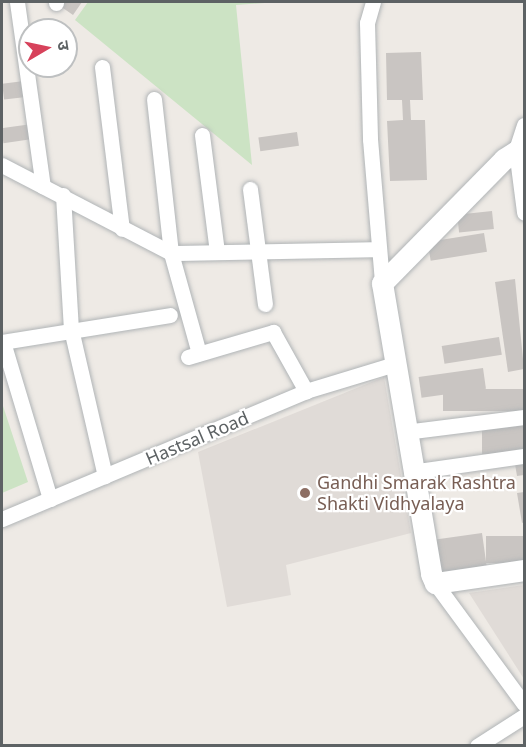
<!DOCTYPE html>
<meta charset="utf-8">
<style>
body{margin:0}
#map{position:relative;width:526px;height:747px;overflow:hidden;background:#eeeae5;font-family:"Noto Sans","Noto Sans Devanagari",sans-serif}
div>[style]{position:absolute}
.education>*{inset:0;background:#e0dbd7}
.green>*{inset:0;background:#cce3c4}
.building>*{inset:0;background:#c9c5c2;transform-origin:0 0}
.roads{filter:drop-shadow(0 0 2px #b0b4b6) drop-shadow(0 0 2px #b0b4b6)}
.street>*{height:15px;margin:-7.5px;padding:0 7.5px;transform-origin:7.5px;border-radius:7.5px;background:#fff}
.secondary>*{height:21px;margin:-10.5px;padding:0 10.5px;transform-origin:10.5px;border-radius:10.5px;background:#fff}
.dots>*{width:16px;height:16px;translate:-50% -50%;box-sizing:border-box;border:3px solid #fff;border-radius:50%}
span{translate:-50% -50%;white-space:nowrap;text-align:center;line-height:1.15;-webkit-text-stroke:4.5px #fff;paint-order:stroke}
.street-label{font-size:18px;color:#5d6264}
.education-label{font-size:18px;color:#785e54}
.left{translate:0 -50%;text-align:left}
.frame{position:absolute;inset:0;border:3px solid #5d6264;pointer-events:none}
.north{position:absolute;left:18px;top:18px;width:60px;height:60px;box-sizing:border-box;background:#fff;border:2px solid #bec0c1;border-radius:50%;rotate:81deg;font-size:16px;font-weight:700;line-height:24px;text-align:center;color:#5d6264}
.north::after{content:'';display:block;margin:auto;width:21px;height:27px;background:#d7425b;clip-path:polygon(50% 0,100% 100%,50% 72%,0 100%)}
</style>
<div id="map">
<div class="education">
<i style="clip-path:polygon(384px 377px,411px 533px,286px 565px,291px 595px,227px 607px,198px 452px)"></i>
<i style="clip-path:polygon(524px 585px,524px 679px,469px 593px)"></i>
</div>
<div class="green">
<i style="clip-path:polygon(88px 2px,279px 2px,236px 5px,252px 165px,75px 20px)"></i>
<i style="clip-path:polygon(2px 403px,28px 482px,2px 493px)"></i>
</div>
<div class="building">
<i style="clip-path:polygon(62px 2px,82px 2px,73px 15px,60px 6px)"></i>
<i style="clip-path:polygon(421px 52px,423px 100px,410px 100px,411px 120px,425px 120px,427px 180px,390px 181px,387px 121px,403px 120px,402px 100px,387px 100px,386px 53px)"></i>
<i style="left:24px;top:81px;width:16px;height:22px;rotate:83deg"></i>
<i style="left:32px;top:124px;width:15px;height:31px;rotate:82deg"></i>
<i style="left:297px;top:132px;width:14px;height:39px;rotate:82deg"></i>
<i style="left:492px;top:211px;width:18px;height:35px;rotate:84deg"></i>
<i style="left:484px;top:233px;width:19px;height:57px;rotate:81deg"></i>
<i style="clip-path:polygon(515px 279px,524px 369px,508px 372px,495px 282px)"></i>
<i style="left:499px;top:337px;width:18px;height:58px;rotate:81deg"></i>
<i style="left:483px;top:368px;width:21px;height:65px;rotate:82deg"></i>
<i style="left:524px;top:389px;width:22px;height:81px;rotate:90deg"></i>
<i style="left:524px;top:419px;width:35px;height:42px;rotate:90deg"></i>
<i style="clip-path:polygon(524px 457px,524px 475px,517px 476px,514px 458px)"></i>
<i style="clip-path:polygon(524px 492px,524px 522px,522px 523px,517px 493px)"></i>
<i style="left:482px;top:533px;width:36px;height:52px;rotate:82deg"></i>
<i style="left:524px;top:536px;width:27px;height:38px;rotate:90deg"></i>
</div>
<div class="roads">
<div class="street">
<i style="left:17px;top:2px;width:186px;rotate:82deg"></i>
<i style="left:373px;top:2px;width:22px;rotate:106deg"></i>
<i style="left:367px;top:23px;width:116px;rotate:88.5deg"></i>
<i style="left:370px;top:139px;width:144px;rotate:85.2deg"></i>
<i style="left:56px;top:3px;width:1px;rotate:-90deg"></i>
<i style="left:102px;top:67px;width:163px;rotate:83deg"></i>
<i style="left:154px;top:99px;width:155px;rotate:83.7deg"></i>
<i style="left:171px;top:253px;width:104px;rotate:74.4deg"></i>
<i style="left:524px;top:125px;width:26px;rotate:108deg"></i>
<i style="left:516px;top:150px;width:63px;rotate:82.6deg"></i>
<i style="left:202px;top:135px;width:118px;rotate:82.7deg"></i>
<i style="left:2px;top:165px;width:191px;rotate:27.5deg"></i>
<i style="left:171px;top:253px;width:207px;rotate:-1.1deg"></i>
<i style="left:250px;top:189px;width:116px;rotate:82.6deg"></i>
<i style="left:63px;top:195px;width:134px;rotate:86.6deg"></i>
<i style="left:71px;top:329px;width:151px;rotate:77deg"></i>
<i style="left:2px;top:342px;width:170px;rotate:-9.1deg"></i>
<i style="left:3px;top:342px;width:164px;rotate:73.3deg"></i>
<i style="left:188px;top:357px;width:89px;rotate:-16.4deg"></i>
<i style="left:273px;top:332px;width:68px;rotate:60.8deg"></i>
<i style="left:405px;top:432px;width:120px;rotate:-7.2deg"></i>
<i style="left:411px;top:472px;width:114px;rotate:-8.1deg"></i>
<i style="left:2px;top:519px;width:330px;rotate:-22.8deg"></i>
<i style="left:306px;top:391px;width:93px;rotate:-16.9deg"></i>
<i style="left:435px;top:583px;width:150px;rotate:53.7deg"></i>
<i style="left:477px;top:746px;width:56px;rotate:-32.6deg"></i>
</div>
<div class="secondary">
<i style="left:524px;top:146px;width:24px;rotate:147deg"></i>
<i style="left:504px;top:159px;width:174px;rotate:134.5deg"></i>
<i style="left:382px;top:283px;width:295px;rotate:80.4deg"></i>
<i style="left:431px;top:574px;width:10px;rotate:66deg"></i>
<i style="left:435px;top:583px;width:90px;rotate:-8.3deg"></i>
</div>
</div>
<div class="dots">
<i style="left:305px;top:493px;background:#8d6e63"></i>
</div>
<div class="street-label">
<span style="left:197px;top:438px;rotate:-23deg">Hastsal Road</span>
</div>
<div class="education-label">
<span class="left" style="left:317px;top:493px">Gandhi Smarak Rashtra<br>Shakti Vidhyalaya</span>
</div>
<div class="frame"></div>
<div class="north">उ</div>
</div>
